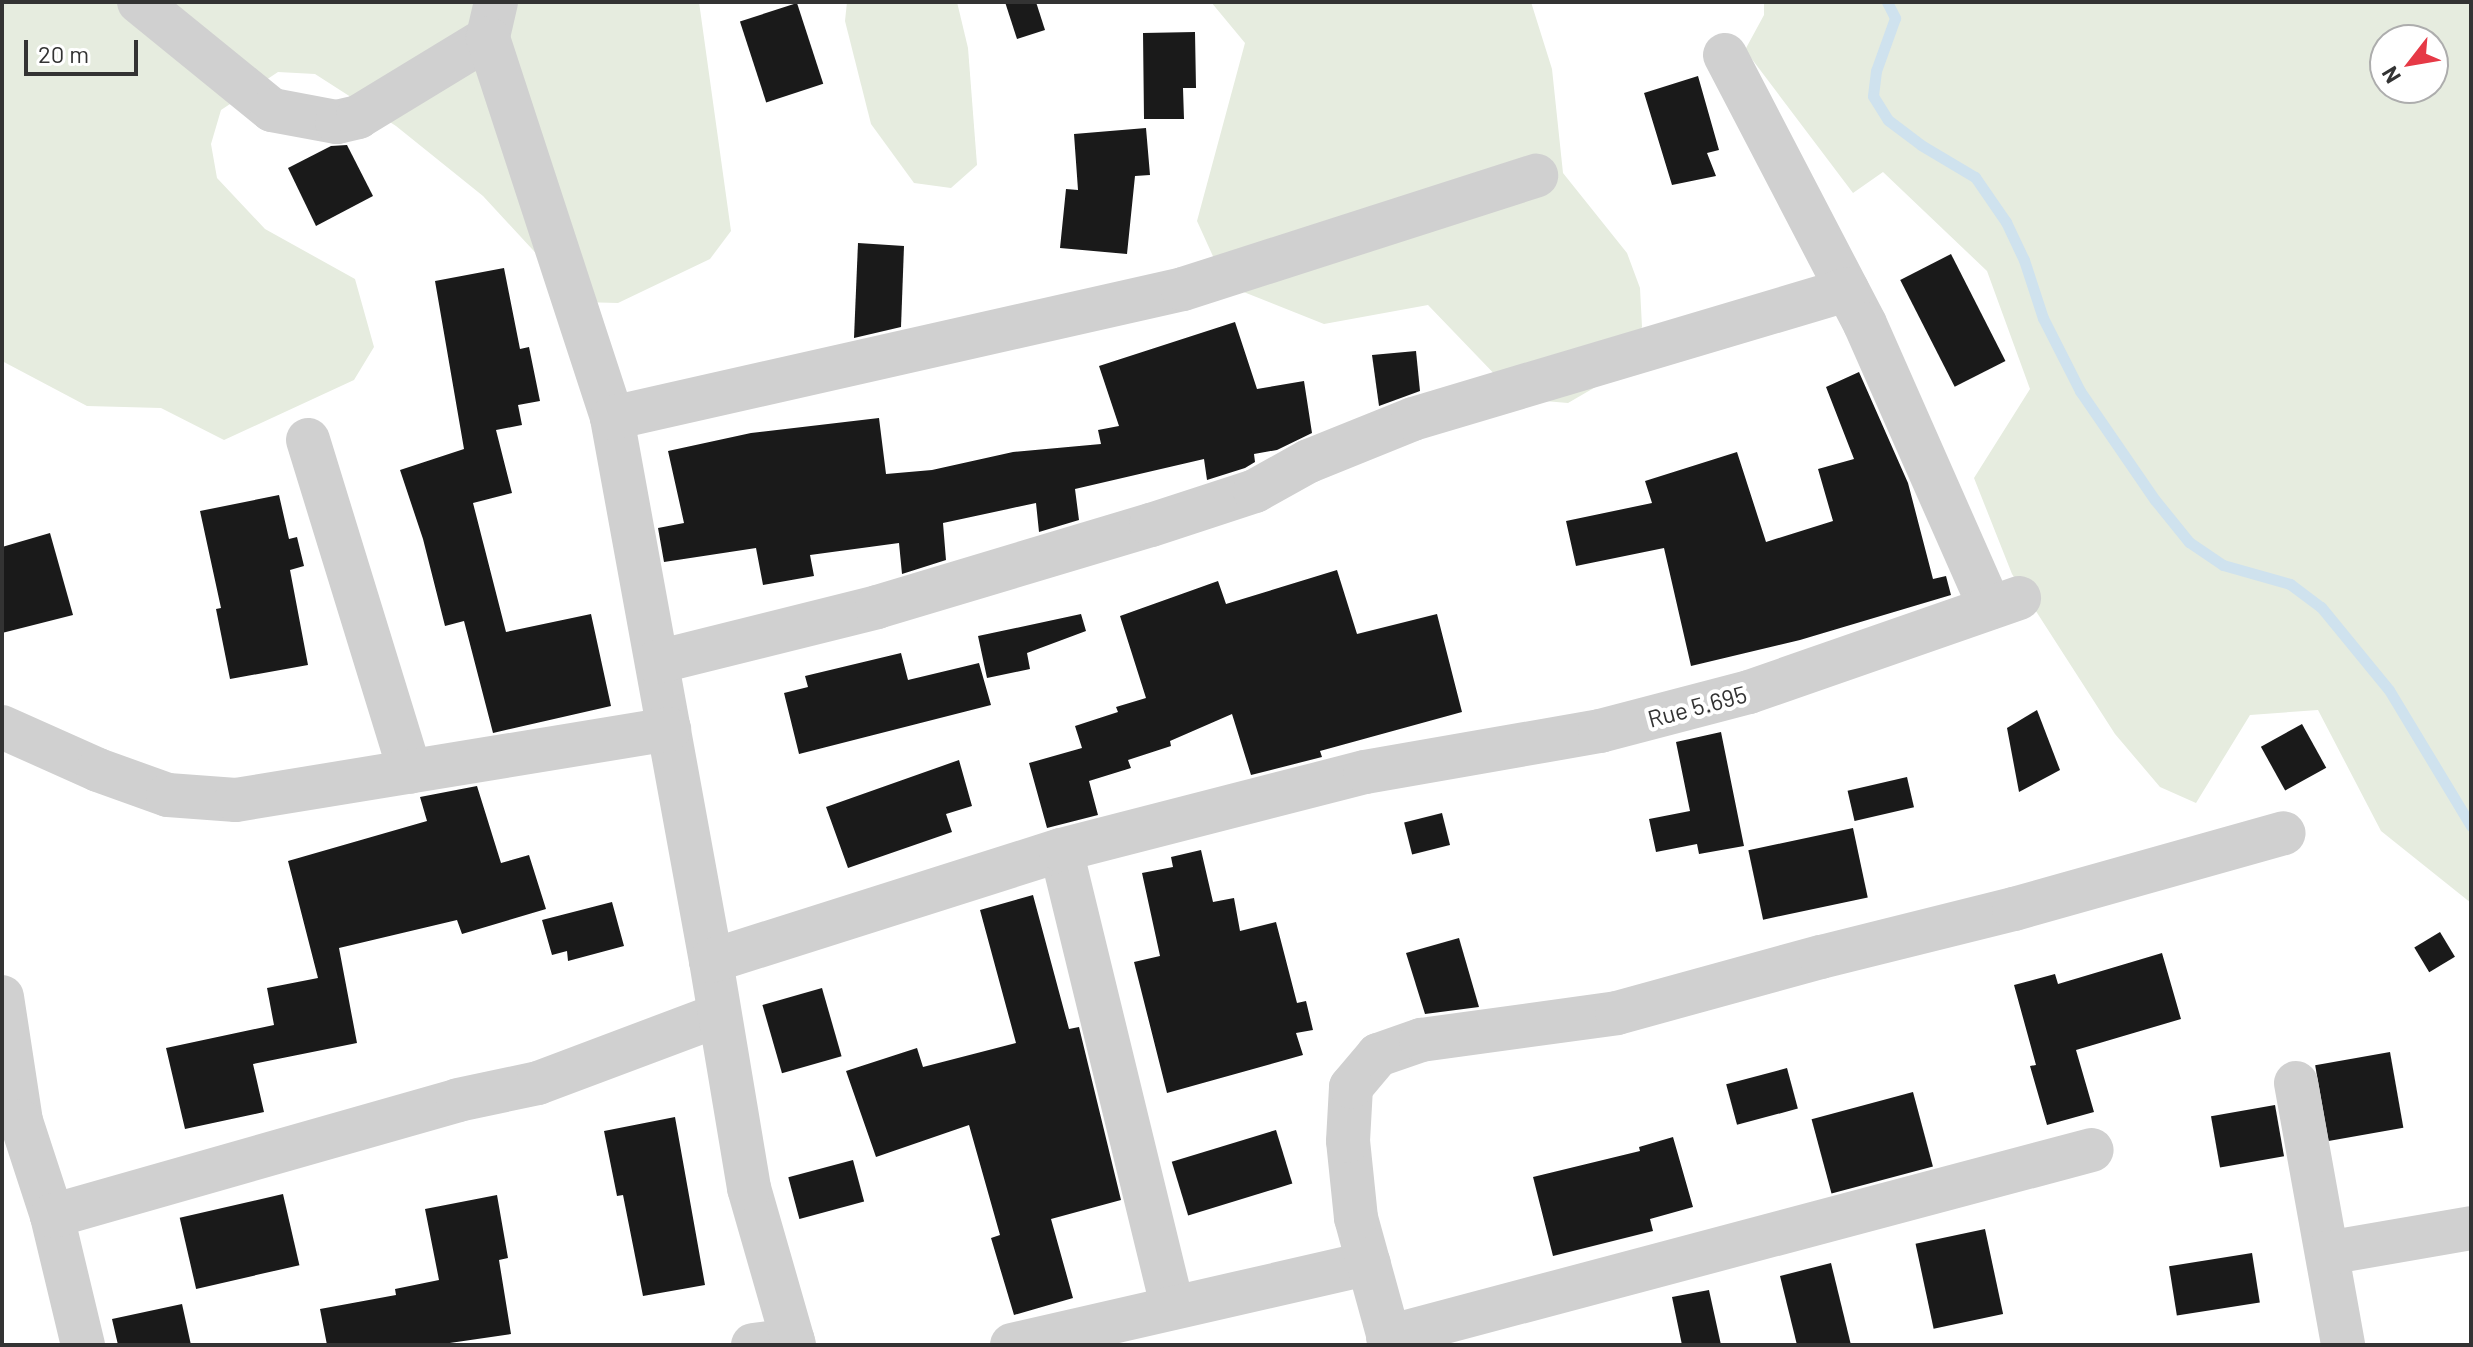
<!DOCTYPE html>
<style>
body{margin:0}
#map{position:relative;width:2473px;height:1347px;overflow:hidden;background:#fff;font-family:Barlow,sans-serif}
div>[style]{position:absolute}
.green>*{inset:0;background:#e6ecdf}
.stream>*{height:11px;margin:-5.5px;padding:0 5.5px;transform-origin:5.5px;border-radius:5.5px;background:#cfe2ee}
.building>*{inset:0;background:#1a1a1a;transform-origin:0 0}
.minor>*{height:44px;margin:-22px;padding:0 22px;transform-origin:22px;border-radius:22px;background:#d0d0d0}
span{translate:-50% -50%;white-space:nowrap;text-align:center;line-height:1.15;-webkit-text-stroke:8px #fff;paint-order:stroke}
.street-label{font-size:24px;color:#333}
.frame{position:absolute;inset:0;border:4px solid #333;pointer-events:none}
.north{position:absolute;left:2369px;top:24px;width:80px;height:80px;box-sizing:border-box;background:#fff;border:2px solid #adadad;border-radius:50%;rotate:239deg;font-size:22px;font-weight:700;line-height:32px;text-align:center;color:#333}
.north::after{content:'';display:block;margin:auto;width:28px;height:36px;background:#e63946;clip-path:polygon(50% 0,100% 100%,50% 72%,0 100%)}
.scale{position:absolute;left:24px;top:40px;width:114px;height:36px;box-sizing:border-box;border:4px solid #333;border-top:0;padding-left:10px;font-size:24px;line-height:28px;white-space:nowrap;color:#333;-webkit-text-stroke:6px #fff;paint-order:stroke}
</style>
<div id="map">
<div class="green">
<i style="clip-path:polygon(2px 2px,699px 2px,731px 231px,710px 259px,618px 303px,581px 302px,483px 196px,396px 126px,315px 74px,278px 72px,221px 110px,211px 144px,217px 178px,265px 229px,355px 279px,374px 347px,354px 380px,224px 440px,161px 408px,87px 406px,2px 361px)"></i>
<i style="clip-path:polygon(847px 2px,957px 2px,968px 48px,977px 165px,951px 188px,914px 183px,871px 124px,845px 21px)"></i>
<i style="clip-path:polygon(1211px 2px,1531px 2px,1552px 69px,1563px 173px,1627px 253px,1640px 288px,1642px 327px,1623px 358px,1599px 385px,1568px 403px,1533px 400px,1503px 383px,1428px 305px,1324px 324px,1226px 285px,1197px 221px,1245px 43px)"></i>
<i style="clip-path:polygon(evenodd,1764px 2px,2471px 2px,2471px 903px,2381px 831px,2318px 710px,2250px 715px,2196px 803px,2160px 787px,2115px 734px,2012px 574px,1974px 478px,2030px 389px,1987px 271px,1883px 172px,1853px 193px,1745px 50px,1764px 15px,1764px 2px,2385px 40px,2433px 40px,2433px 88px,2385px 88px,2385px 40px)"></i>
</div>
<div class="stream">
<i style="left:1887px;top:2px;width:18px;rotate:63deg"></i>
<i style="left:1895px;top:18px;width:56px;rotate:109.7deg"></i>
<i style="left:1876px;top:71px;width:25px;rotate:97deg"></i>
<i style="left:1873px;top:96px;width:28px;rotate:58deg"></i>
<i style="left:1888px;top:120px;width:41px;rotate:37.1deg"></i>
<i style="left:1921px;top:145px;width:63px;rotate:30.7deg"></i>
<i style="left:1975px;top:177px;width:55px;rotate:55.4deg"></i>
<i style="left:2006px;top:222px;width:42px;rotate:64.7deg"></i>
<i style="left:2024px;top:260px;width:61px;rotate:71.9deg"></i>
<i style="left:2043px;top:318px;width:82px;rotate:63.1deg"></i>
<i style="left:2080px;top:391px;width:132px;rotate:55.5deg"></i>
<i style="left:2155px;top:500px;width:54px;rotate:51deg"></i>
<i style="left:2189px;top:542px;width:41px;rotate:34.1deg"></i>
<i style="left:2223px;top:565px;width:70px;rotate:15.8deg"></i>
<i style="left:2290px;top:584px;width:39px;rotate:37deg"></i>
<i style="left:2321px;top:607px;width:107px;rotate:50.7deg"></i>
<i style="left:2389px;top:690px;width:159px;rotate:58.9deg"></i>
</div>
<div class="building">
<i style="clip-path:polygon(1005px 2px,1036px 2px,1045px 30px,1017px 39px)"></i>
<i style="left:797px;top:3px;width:85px;height:60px;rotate:72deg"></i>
<i style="clip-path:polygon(1195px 32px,1196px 88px,1183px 88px,1184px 119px,1144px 119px,1143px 33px)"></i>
<i style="clip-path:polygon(1698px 76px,1719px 150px,1707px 153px,1716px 176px,1672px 185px,1644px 93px)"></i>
<i style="clip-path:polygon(1146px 128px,1150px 175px,1135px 176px,1127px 254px,1060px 248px,1066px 189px,1078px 190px,1074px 134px)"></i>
<i style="clip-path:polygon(347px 145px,373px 196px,316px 226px,288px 168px,331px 146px)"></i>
<i style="clip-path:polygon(858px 243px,904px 246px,901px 327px,854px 338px)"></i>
<i style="left:1951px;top:254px;width:120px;height:57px;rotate:63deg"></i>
<i style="clip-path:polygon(504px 268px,520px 349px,529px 347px,540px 401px,518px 405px,522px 425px,496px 430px,512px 493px,473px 503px,506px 632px,591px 614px,611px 706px,493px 733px,464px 621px,445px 626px,423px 539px,400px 470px,464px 449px,435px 281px)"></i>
<i style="clip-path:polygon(1235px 322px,1257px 389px,1304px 381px,1312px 433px,1277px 450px,1254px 454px,1255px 462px,1245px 468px,1207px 480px,1204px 459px,1075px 489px,1079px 520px,1039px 532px,1036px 503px,943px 523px,946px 560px,902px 574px,899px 543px,810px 555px,814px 576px,763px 585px,756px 548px,664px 562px,658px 528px,684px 523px,668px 451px,751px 433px,879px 418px,886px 474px,932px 470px,1013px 452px,1101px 444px,1098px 430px,1119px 426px,1099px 366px)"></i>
<i style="clip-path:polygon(1416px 351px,1420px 391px,1379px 406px,1372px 355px)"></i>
<i style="clip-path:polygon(1859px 372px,1908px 483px,1933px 579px,1946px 576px,1951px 595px,1800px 640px,1691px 666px,1664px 548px,1576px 566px,1566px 521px,1652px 503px,1645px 481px,1737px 452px,1766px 542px,1833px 521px,1818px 469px,1854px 459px,1826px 387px)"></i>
<i style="clip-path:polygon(279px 495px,289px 539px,297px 537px,304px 566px,290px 570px,308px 665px,230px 679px,216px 609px,221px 608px,200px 511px)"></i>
<i style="clip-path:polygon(50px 533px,73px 615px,2px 633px,2px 547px)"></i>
<i style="clip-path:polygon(1337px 570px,1357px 634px,1437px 614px,1462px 712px,1320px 751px,1322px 757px,1251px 775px,1232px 714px,1170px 741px,1171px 746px,1128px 760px,1131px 768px,1089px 781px,1098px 815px,1047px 828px,1029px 763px,1082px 748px,1075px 726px,1118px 712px,1116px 707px,1146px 698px,1120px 616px,1218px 581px,1226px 604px)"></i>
<i style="clip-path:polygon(1081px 614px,1086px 631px,1027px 653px,1030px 669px,987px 678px,978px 636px)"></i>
<i style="clip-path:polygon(901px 653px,908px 680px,979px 663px,991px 705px,799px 754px,784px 693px,808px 687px,805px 676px)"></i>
<i style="clip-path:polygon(2037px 710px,2060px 770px,2019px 792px,2007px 728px)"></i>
<i style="left:2302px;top:724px;width:50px;height:47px;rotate:61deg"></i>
<i style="clip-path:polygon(1721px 732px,1744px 846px,1699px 854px,1697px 844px,1656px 852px,1649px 819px,1690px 811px,1676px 742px)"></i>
<i style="clip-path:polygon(959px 760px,972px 806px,946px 814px,952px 832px,848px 868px,826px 807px)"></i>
<i style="left:1907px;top:777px;width:31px;height:61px;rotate:77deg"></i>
<i style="clip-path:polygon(477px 786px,501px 863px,529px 855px,546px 909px,462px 934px,457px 920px,339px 948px,357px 1043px,253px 1064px,264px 1112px,185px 1129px,166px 1048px,274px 1025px,267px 988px,318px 978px,288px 861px,427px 821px,420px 797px)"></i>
<i style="left:1442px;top:813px;width:33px;height:39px;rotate:76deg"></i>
<i style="left:1853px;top:828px;width:71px;height:107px;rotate:78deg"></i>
<i style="clip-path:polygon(1201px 850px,1213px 902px,1234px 898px,1240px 931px,1276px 922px,1297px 1003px,1306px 1001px,1313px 1030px,1296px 1033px,1303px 1055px,1167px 1093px,1134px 962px,1160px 956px,1142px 873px,1173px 867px,1171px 857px)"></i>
<i style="clip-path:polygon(1033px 895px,1069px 1029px,1079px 1027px,1121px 1200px,1051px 1219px,1073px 1298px,1014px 1315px,991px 1238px,1000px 1235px,969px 1125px,876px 1157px,846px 1071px,917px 1048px,923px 1067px,1016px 1043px,980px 910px)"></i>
<i style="clip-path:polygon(612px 902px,624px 946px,568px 961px,567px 951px,552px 955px,542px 920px)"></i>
<i style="left:2440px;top:932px;width:29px;height:30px;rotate:59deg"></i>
<i style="clip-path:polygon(1459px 938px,1479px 1007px,1425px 1014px,1406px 953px)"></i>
<i style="clip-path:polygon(2162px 953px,2181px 1019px,2076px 1050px,2094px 1112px,2047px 1125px,2030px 1066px,2036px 1065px,2014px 985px,2055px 974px,2058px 984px)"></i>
<i style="left:822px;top:988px;width:71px;height:62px;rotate:74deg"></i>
<i style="left:2390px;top:1052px;width:77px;height:76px;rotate:80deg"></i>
<i style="left:1787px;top:1068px;width:42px;height:63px;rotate:75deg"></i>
<i style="left:1913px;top:1092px;width:77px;height:105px;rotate:75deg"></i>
<i style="left:2275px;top:1105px;width:52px;height:65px;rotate:80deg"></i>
<i style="clip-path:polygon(675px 1117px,705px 1285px,643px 1296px,623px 1195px,617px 1196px,604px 1131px)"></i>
<i style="left:1276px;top:1130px;width:56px;height:109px;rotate:73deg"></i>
<i style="clip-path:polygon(1673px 1137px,1693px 1207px,1650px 1219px,1653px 1231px,1553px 1256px,1533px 1177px,1640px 1151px,1639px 1147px)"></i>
<i style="left:853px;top:1160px;width:43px;height:67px;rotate:75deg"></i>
<i style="left:283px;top:1194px;width:73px;height:106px;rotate:77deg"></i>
<i style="clip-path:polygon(497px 1195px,508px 1258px,499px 1260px,511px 1334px,436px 1345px,327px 1345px,320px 1309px,396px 1295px,395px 1289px,439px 1280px,425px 1209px)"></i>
<i style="left:1985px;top:1229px;width:87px;height:71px;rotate:78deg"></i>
<i style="left:2252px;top:1253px;width:50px;height:84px;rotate:81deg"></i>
<i style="clip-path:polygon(1831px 1263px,1851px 1345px,1797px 1345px,1780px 1276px)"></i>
<i style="clip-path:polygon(1709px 1290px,1721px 1345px,1682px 1345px,1672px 1297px)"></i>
<i style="clip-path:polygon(182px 1304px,191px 1345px,118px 1345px,112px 1319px)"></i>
</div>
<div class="minor">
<i style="left:139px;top:2px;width:171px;rotate:39.1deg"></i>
<i style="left:272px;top:110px;width:66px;rotate:10.5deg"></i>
<i style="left:337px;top:122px;width:22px;rotate:-13deg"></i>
<i style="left:358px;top:117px;width:152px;rotate:-31.3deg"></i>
<i style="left:496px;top:2px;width:37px;rotate:103deg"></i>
<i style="left:488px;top:38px;width:400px;rotate:71.9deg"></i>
<i style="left:612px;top:418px;width:552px;rotate:79.67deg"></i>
<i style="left:1725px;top:55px;width:303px;rotate:62.5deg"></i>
<i style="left:1865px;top:324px;width:310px;rotate:66.2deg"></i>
<i style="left:612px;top:418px;width:585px;rotate:-12.73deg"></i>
<i style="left:1183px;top:289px;width:371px;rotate:-17.8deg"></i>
<i style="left:308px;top:440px;width:347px;rotate:72.9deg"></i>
<i style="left:657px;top:662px;width:227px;rotate:-14deg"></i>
<i style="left:877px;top:607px;width:286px;rotate:-16.7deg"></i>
<i style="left:1151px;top:525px;width:109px;rotate:-18.1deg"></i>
<i style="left:1255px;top:491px;width:62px;rotate:-29.1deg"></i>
<i style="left:1309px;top:461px;width:112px;rotate:-22deg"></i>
<i style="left:1413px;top:419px;width:453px;rotate:-16.6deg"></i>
<i style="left:2px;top:727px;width:105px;rotate:24.1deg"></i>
<i style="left:98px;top:770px;width:74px;rotate:19.7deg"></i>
<i style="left:168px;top:795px;width:68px;rotate:4.2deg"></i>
<i style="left:236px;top:800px;width:439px;rotate:-9.3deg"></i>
<i style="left:1061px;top:850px;width:471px;rotate:76.3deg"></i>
<i style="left:2px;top:997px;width:125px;rotate:81.3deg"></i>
<i style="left:21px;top:1121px;width:100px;rotate:71.9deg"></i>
<i style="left:52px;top:1216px;width:133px;rotate:76.5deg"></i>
<i style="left:2296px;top:1083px;width:266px;rotate:79.8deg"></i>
<i style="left:52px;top:1216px;width:422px;rotate:-15.9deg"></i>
<i style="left:458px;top:1100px;width:82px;rotate:-12deg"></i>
<i style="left:538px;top:1083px;width:193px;rotate:-20.6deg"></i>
<i style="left:2327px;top:1253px;width:146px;rotate:-9.8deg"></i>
<i style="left:1388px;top:1337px;width:728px;rotate:-14.88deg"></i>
<i style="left:753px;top:1345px;width:40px;rotate:-7.1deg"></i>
<i style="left:794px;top:1345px;width:163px;rotate:-106deg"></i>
<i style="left:749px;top:1188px;width:230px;rotate:-99.5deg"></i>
<i style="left:711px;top:961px;width:367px;rotate:-17.6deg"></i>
<i style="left:1061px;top:850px;width:314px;rotate:-14.4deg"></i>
<i style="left:1365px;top:772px;width:239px;rotate:-9.9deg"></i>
<i style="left:1600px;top:731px;width:154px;rotate:-14.7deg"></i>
<i style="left:1749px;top:692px;width:286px;rotate:-19.2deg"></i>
<i style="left:1012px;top:1345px;width:366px;rotate:-12.9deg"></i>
<i style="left:1391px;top:1345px;width:132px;rotate:-105.4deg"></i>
<i style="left:1356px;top:1218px;width:77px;rotate:-95.9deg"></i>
<i style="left:1348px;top:1141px;width:54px;rotate:-86.8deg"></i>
<i style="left:1351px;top:1087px;width:42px;rotate:-49.8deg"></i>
<i style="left:1378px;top:1055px;width:46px;rotate:-19.2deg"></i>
<i style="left:1421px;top:1040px;width:198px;rotate:-7.8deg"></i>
<i style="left:1617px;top:1013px;width:212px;rotate:-15.4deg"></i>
<i style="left:1821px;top:957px;width:199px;rotate:-14deg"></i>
<i style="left:2014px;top:909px;width:280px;rotate:-15.7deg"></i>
</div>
<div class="street-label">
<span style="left:1697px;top:706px;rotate:-15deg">Rue 5.695</span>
</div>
<div class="frame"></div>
<div class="north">N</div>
<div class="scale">20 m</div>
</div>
